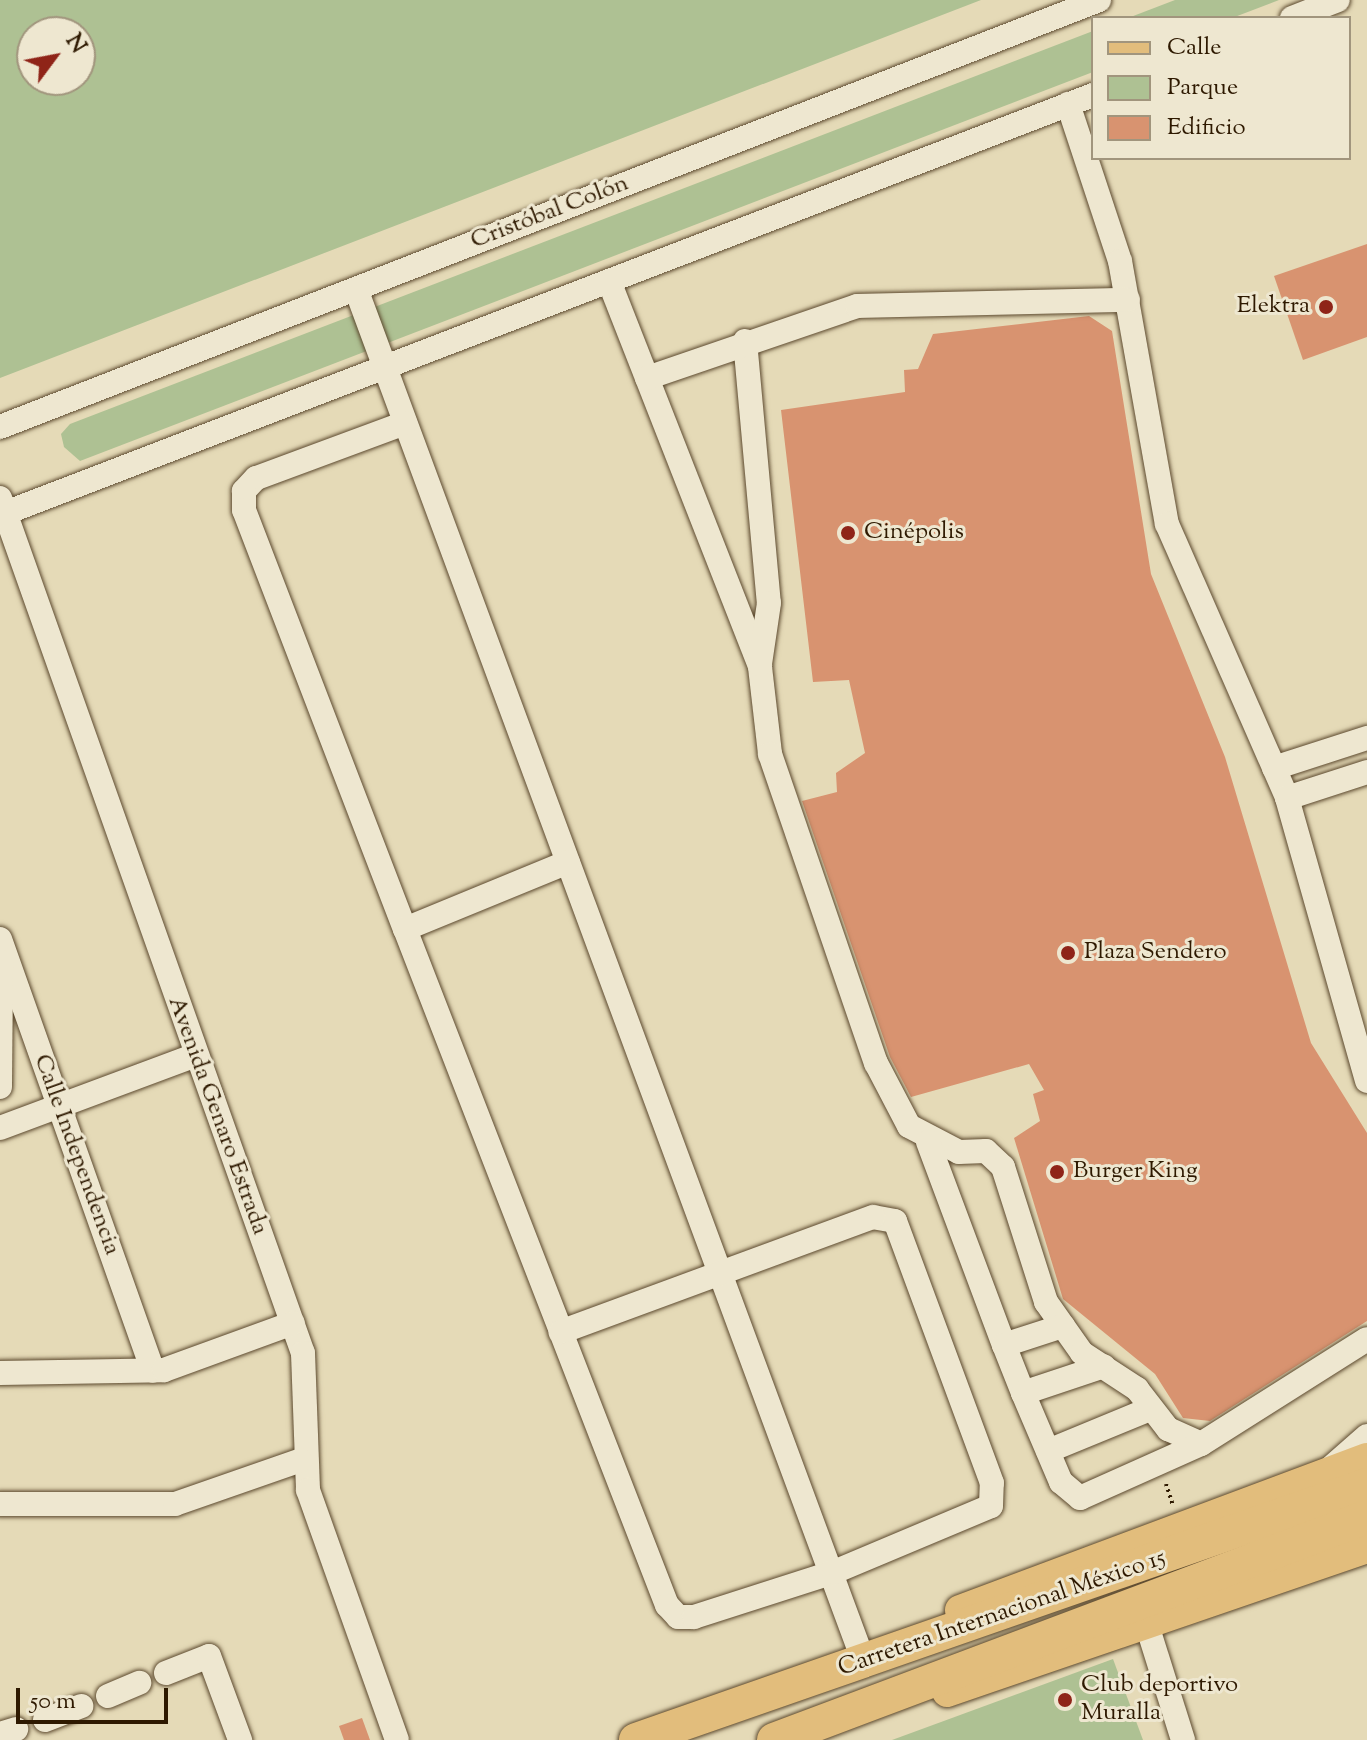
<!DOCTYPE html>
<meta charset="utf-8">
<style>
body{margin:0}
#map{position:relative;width:1367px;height:1740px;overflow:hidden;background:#e5dab7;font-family:"Sorts Mill Goudy",serif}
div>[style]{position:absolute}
.green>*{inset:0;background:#aec193}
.building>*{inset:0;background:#d89370}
.path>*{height:4px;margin-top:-2px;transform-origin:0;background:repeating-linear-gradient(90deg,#2e1900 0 2px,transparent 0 6px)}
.roads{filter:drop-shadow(0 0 2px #5c492e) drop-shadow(0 0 2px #5c492e)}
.minor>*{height:24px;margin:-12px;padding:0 12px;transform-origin:12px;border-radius:12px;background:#eee7d0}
.major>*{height:30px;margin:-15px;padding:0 15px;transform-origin:15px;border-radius:15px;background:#e2bd7c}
.highway>*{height:34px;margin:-17px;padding:0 17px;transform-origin:17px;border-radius:17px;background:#e2bd7c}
.dots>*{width:22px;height:22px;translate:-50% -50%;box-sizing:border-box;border:4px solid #eee7d0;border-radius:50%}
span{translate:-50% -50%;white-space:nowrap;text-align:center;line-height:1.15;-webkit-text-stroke:6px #eee7d0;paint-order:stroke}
.street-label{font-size:24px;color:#2e1900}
.poi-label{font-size:24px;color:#2e1900}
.right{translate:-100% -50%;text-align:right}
.left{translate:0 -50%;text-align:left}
.legend{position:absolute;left:1091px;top:16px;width:260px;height:144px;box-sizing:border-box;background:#eee7d0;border:2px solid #a1957d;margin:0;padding:10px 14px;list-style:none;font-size:24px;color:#2e1900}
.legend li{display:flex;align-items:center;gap:16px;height:40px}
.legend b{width:40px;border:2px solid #a1957d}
.north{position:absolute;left:16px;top:16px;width:80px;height:80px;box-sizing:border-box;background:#eee7d0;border:2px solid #a1957d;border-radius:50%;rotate:58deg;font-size:22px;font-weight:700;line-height:32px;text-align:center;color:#2e1900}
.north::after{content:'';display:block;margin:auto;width:28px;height:36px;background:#8f2418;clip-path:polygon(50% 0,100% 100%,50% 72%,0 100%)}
.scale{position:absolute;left:16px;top:1688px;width:152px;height:36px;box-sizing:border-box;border:4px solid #2e1900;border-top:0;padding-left:10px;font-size:24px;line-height:28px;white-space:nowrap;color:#2e1900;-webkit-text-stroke:6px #eee7d0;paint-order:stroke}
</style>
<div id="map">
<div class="green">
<i style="clip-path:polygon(evenodd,0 0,981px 0,0 378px,0 0,80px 32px,80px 80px,32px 80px,32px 32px,80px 32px)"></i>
<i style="clip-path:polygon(1175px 0,1279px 0,1232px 18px,1128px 18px)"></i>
<i style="clip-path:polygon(1093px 31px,1093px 72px,80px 461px,64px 447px,61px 434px,70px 424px)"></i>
<i style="clip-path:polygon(1113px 1659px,1143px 1740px,892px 1740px)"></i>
</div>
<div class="building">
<i style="clip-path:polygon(1367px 244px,1367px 337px,1303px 360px,1274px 276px)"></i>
<i style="clip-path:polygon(1089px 316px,1112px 331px,1151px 574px,1225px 757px,1311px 1043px,1367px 1133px,1367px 1321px,1210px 1421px,1183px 1418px,1155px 1374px,1063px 1299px,1014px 1138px,1040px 1121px,1033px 1094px,1044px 1090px,1029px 1064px,911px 1097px,890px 1057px,802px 801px,837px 792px,836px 773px,865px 753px,849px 680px,813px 682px,781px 410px,905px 392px,904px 370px,918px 369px,933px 334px)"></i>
<i style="clip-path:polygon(362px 1718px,370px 1740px,344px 1740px,339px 1726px)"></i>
</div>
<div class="path">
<i style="left:1166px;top:1484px;width:23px;rotate:72deg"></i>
</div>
<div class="roads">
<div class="minor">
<i style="left:1292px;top:18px;width:49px;rotate:-21.4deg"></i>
<i style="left:1068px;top:104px;width:165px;rotate:71.7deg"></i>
<i style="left:1120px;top:261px;width:267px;rotate:79.9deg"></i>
<i style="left:1167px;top:524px;width:299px;rotate:66.3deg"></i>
<i style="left:1287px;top:798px;width:294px;rotate:74.2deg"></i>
<i style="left:609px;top:281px;width:414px;rotate:68.6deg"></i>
<i style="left:760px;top:667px;width:88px;rotate:83.4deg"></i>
<i style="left:770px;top:754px;width:327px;rotate:71.1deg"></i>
<i style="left:876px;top:1063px;width:71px;rotate:62.4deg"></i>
<i style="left:909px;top:1126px;width:56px;rotate:27.5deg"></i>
<i style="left:959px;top:1152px;width:27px;rotate:-2deg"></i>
<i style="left:986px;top:1151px;width:23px;rotate:43deg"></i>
<i style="left:1003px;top:1167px;width:142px;rotate:72.3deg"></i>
<i style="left:1046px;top:1302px;width:62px;rotate:54.8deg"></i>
<i style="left:1082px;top:1353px;width:66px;rotate:33.2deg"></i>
<i style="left:1137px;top:1389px;width:51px;rotate:52.2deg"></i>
<i style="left:1168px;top:1429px;width:36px;rotate:24deg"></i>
<i style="left:1201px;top:1444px;width:196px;rotate:-32.3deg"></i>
<i style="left:356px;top:289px;width:1450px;rotate:69.7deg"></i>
<i style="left:745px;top:341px;width:263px;rotate:84.8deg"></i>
<i style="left:769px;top:603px;width:62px;rotate:98.4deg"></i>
<i style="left:647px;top:378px;width:222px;rotate:-18.9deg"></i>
<i style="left:857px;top:306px;width:271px;rotate:-1.3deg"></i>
<i style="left:405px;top:423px;width:159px;rotate:159.7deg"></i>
<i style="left:256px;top:478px;width:18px;rotate:133deg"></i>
<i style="left:244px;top:491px;width:19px;rotate:90deg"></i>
<i style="left:244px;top:510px;width:449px;rotate:69deg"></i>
<i style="left:405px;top:929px;width:432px;rotate:68.8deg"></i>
<i style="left:561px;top:1332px;width:293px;rotate:68.8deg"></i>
<i style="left:667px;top:1605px;width:16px;rotate:47deg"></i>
<i style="left:678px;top:1617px;width:16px"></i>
<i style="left:694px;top:1617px;width:147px;rotate:-17.8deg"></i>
<i style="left:834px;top:1572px;width:170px;rotate:-22.8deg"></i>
<i style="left:991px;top:1506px;width:23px;rotate:-88deg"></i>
<i style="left:992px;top:1483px;width:279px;rotate:-110.3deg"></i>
<i style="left:895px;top:1221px;width:22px;rotate:-170deg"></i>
<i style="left:873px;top:1217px;width:333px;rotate:159.8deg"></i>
<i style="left:0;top:427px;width:1179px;rotate:-21.23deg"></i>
<i style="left:0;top:498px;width:907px;rotate:70.49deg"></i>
<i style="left:303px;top:1353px;width:137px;rotate:87.9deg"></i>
<i style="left:308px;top:1490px;width:265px;rotate:70.4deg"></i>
<i style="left:0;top:515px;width:1171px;rotate:-21.02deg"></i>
<i style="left:1274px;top:768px;width:98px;rotate:-17.9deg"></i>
<i style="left:1287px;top:798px;width:84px;rotate:-18deg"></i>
<i style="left:405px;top:929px;width:176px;rotate:-22.3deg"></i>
<i style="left:0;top:939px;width:458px;rotate:70.5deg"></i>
<i style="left:0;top:1087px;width:125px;rotate:-89.5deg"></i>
<i style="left:0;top:1128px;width:207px;rotate:-20.4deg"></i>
<i style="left:928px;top:1142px;width:217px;rotate:69.5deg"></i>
<i style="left:1004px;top:1345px;width:62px;rotate:-17.9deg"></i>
<i style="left:1004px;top:1345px;width:52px;rotate:68.4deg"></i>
<i style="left:1023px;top:1393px;width:85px;rotate:-18.4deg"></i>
<i style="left:0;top:1373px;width:164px;rotate:-1deg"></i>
<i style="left:164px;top:1370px;width:137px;rotate:-20deg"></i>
<i style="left:1023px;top:1393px;width:97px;rotate:66.9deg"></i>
<i style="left:1061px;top:1482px;width:25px;rotate:40deg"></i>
<i style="left:1080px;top:1498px;width:133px;rotate:-24.1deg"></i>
<i style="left:1048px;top:1451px;width:110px;rotate:-22.4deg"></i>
<i style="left:1327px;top:1471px;width:53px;rotate:-41.2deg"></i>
<i style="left:0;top:1504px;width:175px"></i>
<i style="left:175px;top:1504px;width:133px;rotate:-19.2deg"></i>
<i style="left:1147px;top:1625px;width:121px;rotate:72.6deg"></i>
<i style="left:166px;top:1673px;width:46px;rotate:-21.6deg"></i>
<i style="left:209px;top:1656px;width:90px;rotate:69.7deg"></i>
<i style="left:108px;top:1696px;width:34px;rotate:-23deg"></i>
<i style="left:45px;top:1720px;width:39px;rotate:-21deg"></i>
<i style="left:0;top:1734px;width:17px;rotate:-17deg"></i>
</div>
<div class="major">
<i style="left:960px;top:1610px;width:434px;rotate:-20.5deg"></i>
<i style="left:947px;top:1692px;width:444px;rotate:-18.9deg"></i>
</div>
<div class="highway">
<i style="left:636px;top:1740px;width:774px;rotate:-19.23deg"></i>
<i style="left:774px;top:1740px;width:634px;rotate:-20.61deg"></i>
</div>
</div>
<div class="dots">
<i style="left:1326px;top:307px;background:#8f2418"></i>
<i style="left:848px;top:533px;background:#8f2418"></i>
<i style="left:1068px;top:953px;background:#8f2418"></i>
<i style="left:1057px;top:1172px;background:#8f2418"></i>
<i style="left:1065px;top:1700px;background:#8f2418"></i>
</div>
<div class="street-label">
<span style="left:550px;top:213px;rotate:-21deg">Cristóbal Colón</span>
<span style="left:217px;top:1116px;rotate:70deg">Avenida Genaro Estrada</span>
<span style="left:76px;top:1155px;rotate:70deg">Calle Independencia</span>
<span style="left:1002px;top:1614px;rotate:-19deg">Carretera Internacional México 15</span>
</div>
<div class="poi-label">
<span class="right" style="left:1310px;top:307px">Elektra</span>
<span class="left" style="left:864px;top:533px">Cinépolis</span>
<span class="left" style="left:1084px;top:953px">Plaza Sendero</span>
<span class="left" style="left:1073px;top:1172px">Burger King</span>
<span class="left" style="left:1081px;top:1700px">Club deportivo<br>Muralla</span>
</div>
<ul class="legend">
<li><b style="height:10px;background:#e2bd7c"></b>Calle</li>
<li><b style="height:22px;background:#aec193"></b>Parque</li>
<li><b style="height:22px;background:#d89370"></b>Edificio</li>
</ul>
<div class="north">N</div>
<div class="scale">50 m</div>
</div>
